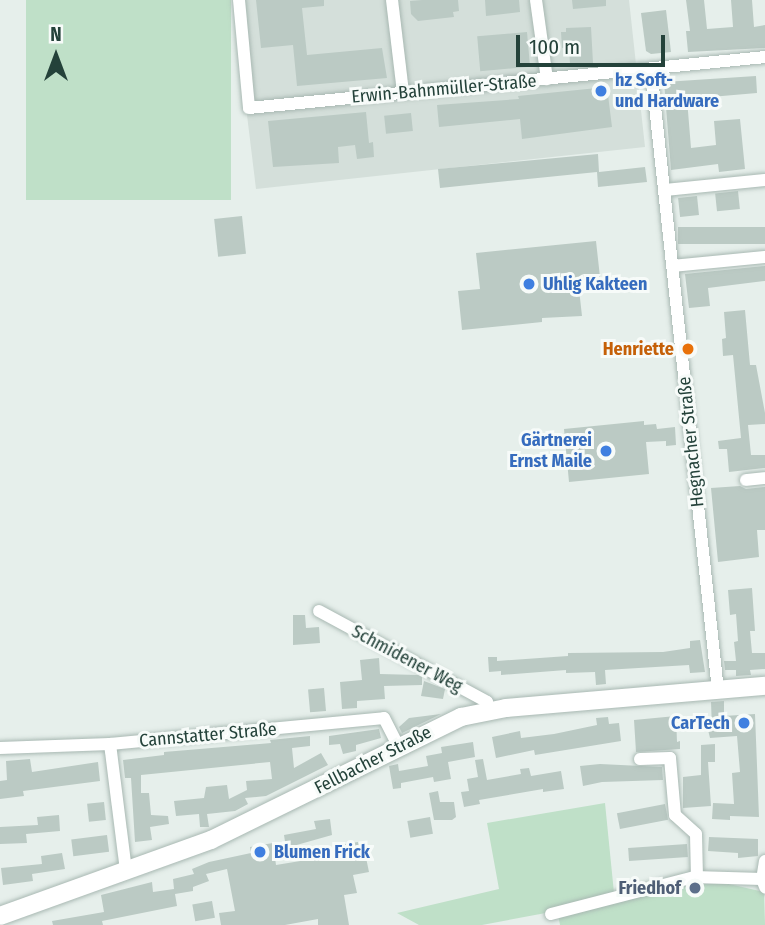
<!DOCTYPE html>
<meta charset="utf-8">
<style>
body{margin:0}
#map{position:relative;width:765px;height:925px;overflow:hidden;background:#e6efeb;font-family:"Fira Sans Condensed",sans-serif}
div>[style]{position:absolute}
.built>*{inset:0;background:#d4dfda}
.green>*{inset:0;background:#bfe0c8;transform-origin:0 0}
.building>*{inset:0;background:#bbcac4;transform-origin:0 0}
.roads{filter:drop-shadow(0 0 2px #a8b8b2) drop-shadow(0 0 2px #a8b8b2)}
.street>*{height:12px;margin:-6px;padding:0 6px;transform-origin:6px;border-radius:6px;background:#fff}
.secondary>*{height:18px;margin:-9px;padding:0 9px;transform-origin:9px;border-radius:9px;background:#fff}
.dots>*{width:19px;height:19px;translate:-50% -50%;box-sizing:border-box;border:4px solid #f7fbf9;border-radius:50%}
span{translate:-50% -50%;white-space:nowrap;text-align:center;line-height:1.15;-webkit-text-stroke:6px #f7fbf9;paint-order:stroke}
.shop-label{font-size:18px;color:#366cbe;font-weight:700}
.left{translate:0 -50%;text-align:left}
.right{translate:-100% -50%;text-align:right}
.street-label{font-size:18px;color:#24423a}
.food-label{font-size:18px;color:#c56008;font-weight:700}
.service-label{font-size:18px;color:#4e5e75;font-weight:700}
.north{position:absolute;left:21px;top:21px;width:70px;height:70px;-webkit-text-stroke:5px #f7fbf9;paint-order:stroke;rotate:0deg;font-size:19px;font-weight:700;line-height:28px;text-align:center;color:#24423a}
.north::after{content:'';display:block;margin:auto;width:24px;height:32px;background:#24423a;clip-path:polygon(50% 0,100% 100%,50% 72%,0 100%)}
.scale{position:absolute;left:516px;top:35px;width:149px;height:32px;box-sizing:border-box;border:4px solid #24423a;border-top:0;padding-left:9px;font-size:21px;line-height:24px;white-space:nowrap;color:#24423a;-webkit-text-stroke:5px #f7fbf9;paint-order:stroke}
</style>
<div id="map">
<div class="built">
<i style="clip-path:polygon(233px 0,629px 0,645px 147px,256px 189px)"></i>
</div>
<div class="green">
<i style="left:26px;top:0;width:205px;height:200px"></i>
<i style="clip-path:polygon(605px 803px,614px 893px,551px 912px,482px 925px,419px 925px,397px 913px,499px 889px,487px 823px)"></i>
<i style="clip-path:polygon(695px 884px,729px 884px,764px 892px,765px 925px,560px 925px,558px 915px)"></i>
</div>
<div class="building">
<i style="clip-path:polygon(256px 0,324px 0,324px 6px,302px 8px,307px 55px,382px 48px,387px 78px,297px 86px,293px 45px,261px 48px)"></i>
<i style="clip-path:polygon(422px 0,458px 0,459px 11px,453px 12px,454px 17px,418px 21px,411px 14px,410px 1px)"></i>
<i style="clip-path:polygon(485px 0,519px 0,520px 12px,486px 16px)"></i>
<i style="clip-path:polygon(572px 0,606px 0,606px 6px,573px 9px)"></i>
<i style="clip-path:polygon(686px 0,704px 0,707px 29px,733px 27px,731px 0,752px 0,754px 27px,765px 25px,765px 48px,688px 52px,686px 31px,690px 31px)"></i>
<i style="clip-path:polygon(666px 10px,671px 52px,651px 54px,646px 51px,641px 13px)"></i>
<i style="clip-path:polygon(591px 27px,593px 63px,570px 64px,569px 47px,562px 48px,561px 32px,566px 32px,566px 28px)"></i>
<i style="left:527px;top:32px;width:35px;height:50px;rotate:85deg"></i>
<i style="clip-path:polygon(756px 76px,757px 93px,687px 99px,691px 148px,716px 145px,714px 121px,740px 119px,745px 169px,719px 172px,718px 164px,671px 170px,664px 82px)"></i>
<i style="clip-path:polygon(607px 87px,612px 127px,522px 139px,520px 119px,439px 127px,437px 105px,519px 99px,518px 96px)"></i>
<i style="clip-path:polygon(366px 112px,369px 143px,373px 142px,374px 157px,357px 159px,355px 145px,338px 147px,339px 163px,273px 167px,268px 121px)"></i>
<i style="left:411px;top:113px;width:18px;height:27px;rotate:84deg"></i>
<i style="clip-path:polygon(598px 154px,599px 172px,645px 167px,647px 182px,598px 187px,597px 172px,440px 188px,438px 169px)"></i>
<i style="left:738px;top:191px;width:18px;height:23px;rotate:84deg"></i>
<i style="left:697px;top:196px;width:19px;height:19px;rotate:84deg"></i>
<i style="left:242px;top:216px;width:38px;height:28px;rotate:84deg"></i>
<i style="left:765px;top:227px;width:17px;height:87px;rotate:90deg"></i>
<i style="clip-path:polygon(596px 241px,600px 277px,578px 280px,582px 316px,542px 318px,542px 322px,462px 330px,458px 291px,480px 289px,476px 253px)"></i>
<i style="clip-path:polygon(765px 266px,765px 281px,708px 288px,710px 306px,689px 308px,685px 274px)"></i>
<i style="clip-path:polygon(745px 310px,750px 365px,756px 365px,765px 413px,765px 424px,748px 425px,751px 455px,765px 455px,765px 468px,729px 472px,727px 449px,719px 449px,718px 441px,741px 438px,733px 355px,723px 356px,722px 339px,726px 338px,724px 312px)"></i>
<i style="clip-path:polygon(644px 421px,644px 425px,656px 424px,657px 429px,675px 427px,676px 445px,666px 446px,666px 441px,646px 442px,649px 474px,569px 482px,564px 429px)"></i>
<i style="clip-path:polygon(740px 486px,746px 489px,765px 487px,765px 530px,757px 530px,759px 557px,718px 562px,711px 488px)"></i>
<i style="clip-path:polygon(752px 588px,755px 631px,750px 631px,752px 653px,765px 653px,765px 669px,750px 670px,751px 675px,736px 676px,736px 670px,725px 670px,724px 661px,736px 661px,734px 642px,738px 641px,736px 614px,730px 615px,728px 590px)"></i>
<i style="clip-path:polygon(293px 615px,305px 615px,306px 628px,319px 627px,320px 643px,293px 645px)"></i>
<i style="clip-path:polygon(700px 640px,705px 672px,690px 673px,689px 665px,605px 670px,606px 684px,596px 685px,595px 672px,566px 673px,566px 670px,501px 675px,501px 671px,489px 672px,488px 657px,497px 657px,497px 661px,568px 656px,568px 653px,663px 652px,690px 648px,690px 641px)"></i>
<i style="clip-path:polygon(379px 658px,380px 674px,418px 675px,422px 677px,422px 685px,384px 686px,385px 699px,357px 701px,357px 708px,342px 709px,340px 682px,362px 680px,360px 660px)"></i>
<i style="clip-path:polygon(424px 681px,445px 689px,443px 699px,421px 696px)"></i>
<i style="left:324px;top:688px;width:23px;height:16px;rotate:85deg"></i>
<i style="clip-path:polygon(724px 701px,724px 716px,755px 714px,759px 817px,730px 816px,730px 820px,712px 819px,713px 803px,734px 804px,732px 773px,740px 772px,737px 736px,710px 738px,708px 730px,712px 729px,711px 702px)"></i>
<i style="clip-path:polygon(441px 714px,402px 733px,399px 727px,409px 718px)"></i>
<i style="clip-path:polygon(676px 716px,677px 742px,680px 741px,680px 749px,636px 752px,634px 720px)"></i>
<i style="clip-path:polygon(608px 717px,609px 724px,619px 723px,621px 741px,535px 755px,534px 750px,496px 758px,492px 737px,520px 731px,521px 738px,554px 734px,597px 725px,596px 718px)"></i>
<i style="clip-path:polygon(379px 729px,381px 738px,356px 745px,356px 751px,343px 754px,340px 744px,329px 745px,329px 736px)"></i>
<i style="clip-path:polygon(310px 736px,310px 746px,292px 748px,294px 768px,321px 753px,328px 765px,266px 796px,245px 798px,248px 804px,235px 811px,207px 814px,209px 827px,200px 827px,199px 814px,176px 816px,174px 801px,204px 798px,206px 787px,227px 785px,229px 799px,247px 790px,246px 781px,272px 779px,270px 762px,141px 775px,141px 793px,149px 793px,151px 815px,168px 816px,169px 824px,150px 827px,152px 840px,135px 842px,131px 778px,125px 778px,123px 760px,164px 755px,164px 752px,271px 743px,270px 740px)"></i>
<i style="clip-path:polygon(473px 742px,475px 757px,448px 762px,451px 779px,434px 782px,433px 777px,401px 783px,401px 788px,393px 789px,389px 766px,398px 764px,399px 771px,428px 766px,426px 756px,442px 753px,441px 747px)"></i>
<i style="clip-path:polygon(715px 744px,715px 762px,708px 762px,711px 806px,683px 808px,683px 777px,701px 775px,701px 745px)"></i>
<i style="clip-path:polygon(30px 759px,32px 772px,98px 762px,100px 781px,23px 791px,24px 796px,0 799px,0 781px,7px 780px,6px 761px)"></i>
<i style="clip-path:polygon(483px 759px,487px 780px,521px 774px,520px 769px,529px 768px,531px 776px,561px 771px,564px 789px,543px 792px,543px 789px,479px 800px,480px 804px,464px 807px,461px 792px,469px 791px,467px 779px,478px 777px,475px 760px)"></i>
<i style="clip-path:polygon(600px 764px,662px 767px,663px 780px,602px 782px,583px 786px,580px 766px)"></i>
<i style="clip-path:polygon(438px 791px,440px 802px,454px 802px,456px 817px,452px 820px,434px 820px,429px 793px)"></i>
<i style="left:104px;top:802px;width:18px;height:17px;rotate:84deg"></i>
<i style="left:665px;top:804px;width:16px;height:49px;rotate:79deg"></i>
<i style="clip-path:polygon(59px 815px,60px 831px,26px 834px,27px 843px,0 844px,0 827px,38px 825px,37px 817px)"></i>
<i style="left:430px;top:817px;width:17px;height:23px;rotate:80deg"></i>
<i style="clip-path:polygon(330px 819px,332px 835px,286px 848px,284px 835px,316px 829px,314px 821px)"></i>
<i style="left:107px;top:835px;width:17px;height:36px;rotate:83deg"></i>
<i style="clip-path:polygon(709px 837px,758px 839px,758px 856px,738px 858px,738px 853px,708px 851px)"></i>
<i style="clip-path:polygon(358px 842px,360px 849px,364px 848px,369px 872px,353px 875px,357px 893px,344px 895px,349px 925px,318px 925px,318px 919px,285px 925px,221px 925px,219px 913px,235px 911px,227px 869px,206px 874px,209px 881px,193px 887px,193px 891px,175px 894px,177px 906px,102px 921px,103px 925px,53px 925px,52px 921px,104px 912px,101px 895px,152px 882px,153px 892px,174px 889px,173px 879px,194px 874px,192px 869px,209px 862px,251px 853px,250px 847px,273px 843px,276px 865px,343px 854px,346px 851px,345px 844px)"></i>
<i style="left:687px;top:844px;width:13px;height:59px;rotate:86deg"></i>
<i style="clip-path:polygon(62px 853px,65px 869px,32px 874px,33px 881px,3px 885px,1px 868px,42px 864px,41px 856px)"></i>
<i style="left:212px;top:901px;width:17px;height:20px;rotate:80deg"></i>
</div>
<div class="roads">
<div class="street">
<i style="left:239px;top:0;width:108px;rotate:84.7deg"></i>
<i style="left:249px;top:108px;width:519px;rotate:-5.64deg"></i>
<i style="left:392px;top:0;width:93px;rotate:83.2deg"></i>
<i style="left:536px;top:0;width:80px;rotate:82.1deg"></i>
<i style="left:651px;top:69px;width:626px;rotate:83.85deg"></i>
<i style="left:665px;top:190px;width:100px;rotate:-5.7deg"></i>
<i style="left:672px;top:266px;width:93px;rotate:-5.5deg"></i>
<i style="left:746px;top:480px;width:19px;rotate:-6deg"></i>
<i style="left:319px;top:611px;width:191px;rotate:28.4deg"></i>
<i style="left:487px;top:702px;width:9px;rotate:77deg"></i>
<i style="left:110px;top:744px;width:128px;rotate:82.8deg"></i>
<i style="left:0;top:748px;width:110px;rotate:-2.1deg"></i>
<i style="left:110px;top:744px;width:275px;rotate:-5.4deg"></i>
<i style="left:384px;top:718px;width:31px;rotate:63deg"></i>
<i style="left:640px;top:759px;width:30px;rotate:-2deg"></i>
<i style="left:670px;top:758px;width:57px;rotate:85deg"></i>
<i style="left:675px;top:815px;width:28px;rotate:42deg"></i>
<i style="left:696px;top:834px;width:43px;rotate:88.7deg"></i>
<i style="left:765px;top:861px;width:18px;rotate:99deg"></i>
<i style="left:762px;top:879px;width:9px;rotate:69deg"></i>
<i style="left:551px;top:914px;width:148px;rotate:-14.5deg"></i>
<i style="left:694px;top:877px;width:68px;rotate:1.7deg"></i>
</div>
<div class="secondary">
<i style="left:0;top:916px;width:224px;rotate:-19.8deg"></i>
<i style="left:211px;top:840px;width:279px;rotate:-26.2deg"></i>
<i style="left:461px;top:717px;width:46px;rotate:-11.3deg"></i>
<i style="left:506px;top:708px;width:260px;rotate:-4.9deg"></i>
</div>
</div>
<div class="dots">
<i style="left:601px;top:91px;background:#3f7fe0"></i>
<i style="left:529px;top:284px;background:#3f7fe0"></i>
<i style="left:688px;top:349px;background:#e8710a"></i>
<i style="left:606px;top:451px;background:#3f7fe0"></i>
<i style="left:744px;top:723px;background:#3f7fe0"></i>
<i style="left:260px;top:852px;background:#3f7fe0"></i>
<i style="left:695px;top:888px;background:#5c6f8a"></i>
</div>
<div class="shop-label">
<span class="left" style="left:615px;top:91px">hz Soft-<br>und Hardware</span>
<span class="left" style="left:543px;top:284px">Uhlig Kakteen</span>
<span class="right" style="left:592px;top:451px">Gärtnerei<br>Ernst Maile</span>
<span class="right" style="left:730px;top:723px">CarTech</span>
<span class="left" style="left:274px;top:852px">Blumen Frick</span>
</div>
<div class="street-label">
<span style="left:444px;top:89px;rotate:-5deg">Erwin-Bahnmüller-Straße</span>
<span style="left:691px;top:442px;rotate:-96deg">Hegnacher Straße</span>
<span style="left:407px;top:659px;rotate:28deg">Schmidener Weg</span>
<span style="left:208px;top:735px;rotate:-5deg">Cannstatter Straße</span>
<span style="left:373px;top:760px;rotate:-27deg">Fellbacher Straße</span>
</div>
<div class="food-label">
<span class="right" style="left:674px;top:349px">Henriette</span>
</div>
<div class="service-label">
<span class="right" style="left:681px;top:888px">Friedhof</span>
</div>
<div class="north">N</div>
<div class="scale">100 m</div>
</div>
